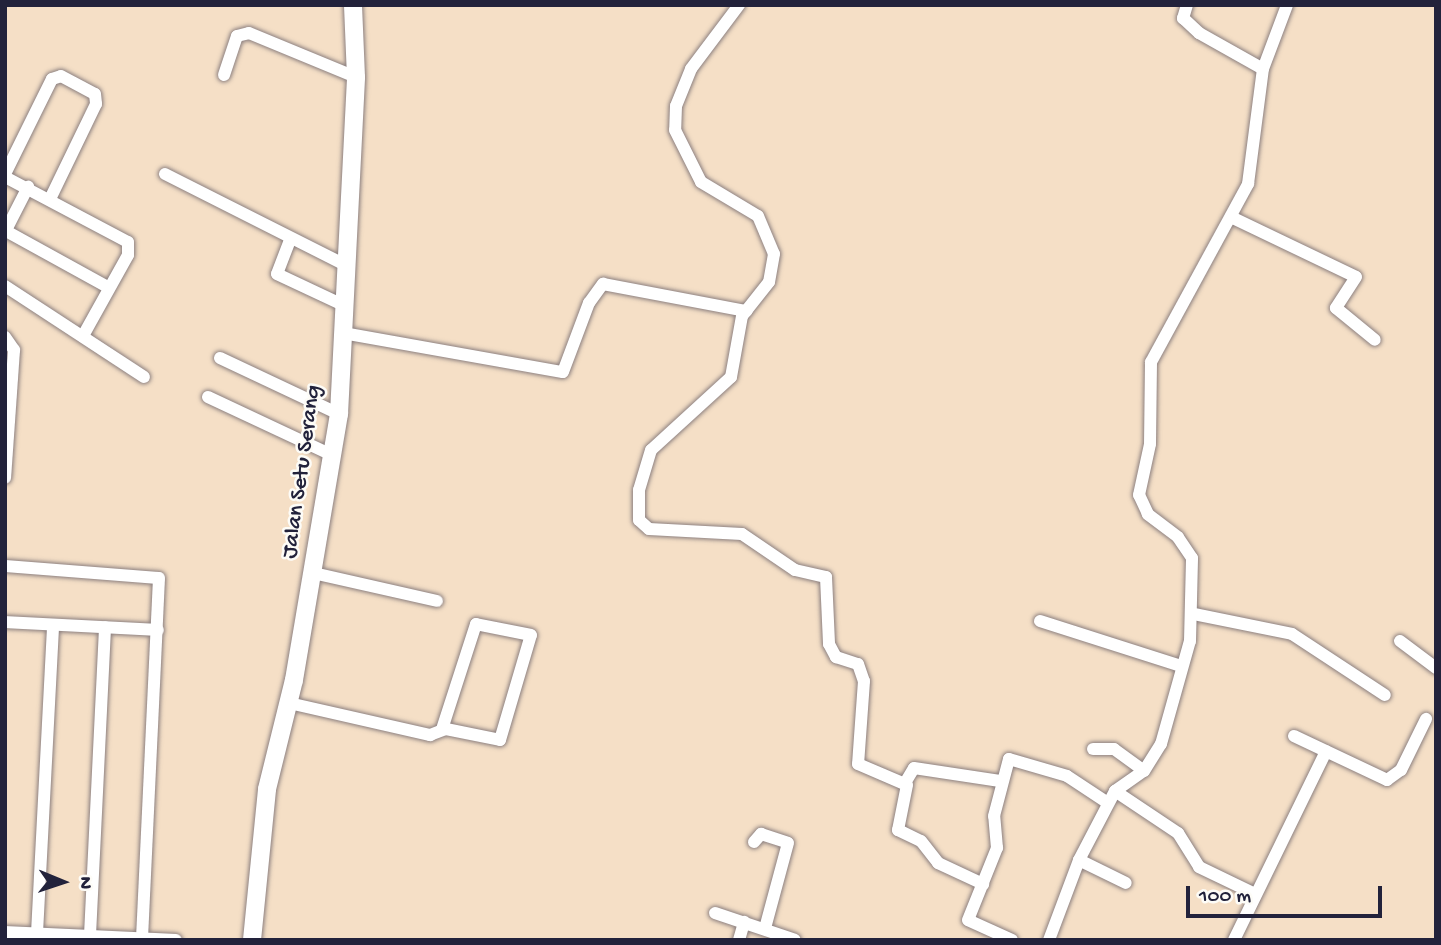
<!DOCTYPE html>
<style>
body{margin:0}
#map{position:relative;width:1441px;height:945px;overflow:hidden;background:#f5dfc6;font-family:"Gochi Hand",sans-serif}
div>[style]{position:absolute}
.roads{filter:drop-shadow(0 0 2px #8c8080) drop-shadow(0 0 2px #8c8080)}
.street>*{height:12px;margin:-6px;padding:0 6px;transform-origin:6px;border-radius:6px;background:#fff}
.secondary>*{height:18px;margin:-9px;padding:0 9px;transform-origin:9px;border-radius:9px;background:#fff}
span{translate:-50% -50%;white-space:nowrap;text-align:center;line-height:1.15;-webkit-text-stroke:5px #fdfcf7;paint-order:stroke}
.street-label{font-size:23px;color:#22223b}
.frame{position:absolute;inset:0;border:7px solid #22223b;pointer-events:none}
.north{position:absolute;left:28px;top:847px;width:70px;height:70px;-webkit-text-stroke:5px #fdfcf7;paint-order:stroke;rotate:92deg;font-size:19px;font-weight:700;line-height:28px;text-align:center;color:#22223b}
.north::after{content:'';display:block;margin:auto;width:24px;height:32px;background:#22223b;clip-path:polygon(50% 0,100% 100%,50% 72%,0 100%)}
.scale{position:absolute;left:1186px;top:886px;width:196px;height:32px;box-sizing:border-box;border:4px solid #22223b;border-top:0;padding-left:9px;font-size:21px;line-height:24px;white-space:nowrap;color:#22223b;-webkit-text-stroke:5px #fdfcf7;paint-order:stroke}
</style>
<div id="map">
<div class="roads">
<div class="street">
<i style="left:739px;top:5px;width:80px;rotate:126.9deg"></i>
<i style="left:691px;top:69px;width:40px;rotate:112deg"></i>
<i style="left:676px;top:106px;width:24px;rotate:92deg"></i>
<i style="left:675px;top:130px;width:58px;rotate:63.4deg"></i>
<i style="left:701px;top:182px;width:66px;rotate:30.8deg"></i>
<i style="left:758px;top:216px;width:41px;rotate:67.2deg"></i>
<i style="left:774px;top:254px;width:28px;rotate:100deg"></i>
<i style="left:769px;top:282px;width:43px;rotate:128.5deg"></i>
<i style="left:742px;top:316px;width:62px;rotate:100.2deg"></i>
<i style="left:731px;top:377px;width:108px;rotate:137.6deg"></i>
<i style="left:651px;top:450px;width:42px;rotate:106.7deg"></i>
<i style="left:639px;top:490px;width:30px;rotate:90deg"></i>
<i style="left:639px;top:520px;width:13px;rotate:42deg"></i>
<i style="left:649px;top:529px;width:93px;rotate:3.1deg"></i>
<i style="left:742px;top:534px;width:64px;rotate:34.2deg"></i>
<i style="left:795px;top:570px;width:32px;rotate:13deg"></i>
<i style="left:826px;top:577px;width:67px;rotate:87.4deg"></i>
<i style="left:829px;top:644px;width:15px;rotate:62deg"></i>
<i style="left:836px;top:657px;width:23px;rotate:18deg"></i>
<i style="left:858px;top:664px;width:18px;rotate:71deg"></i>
<i style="left:864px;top:681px;width:83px;rotate:94.1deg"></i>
<i style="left:858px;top:764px;width:53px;rotate:23.2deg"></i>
<i style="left:907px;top:785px;width:46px;rotate:101.3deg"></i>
<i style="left:898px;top:830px;width:25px;rotate:26deg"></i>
<i style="left:921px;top:841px;width:28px;rotate:52deg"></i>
<i style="left:938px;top:863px;width:50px;rotate:25deg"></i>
<i style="left:1187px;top:5px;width:14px;rotate:107deg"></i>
<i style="left:1183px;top:18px;width:22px;rotate:43deg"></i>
<i style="left:1199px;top:33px;width:73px;rotate:29.4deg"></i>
<i style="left:224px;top:75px;width:41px;rotate:-71.6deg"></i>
<i style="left:237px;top:36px;width:12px;rotate:-14deg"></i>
<i style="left:249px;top:33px;width:116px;rotate:22.4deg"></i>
<i style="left:5px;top:174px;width:106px;rotate:-63.7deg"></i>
<i style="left:52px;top:79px;width:9px;rotate:-18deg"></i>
<i style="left:61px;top:76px;width:38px;rotate:28deg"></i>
<i style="left:95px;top:94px;width:10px;rotate:84deg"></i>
<i style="left:96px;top:104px;width:103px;rotate:115.8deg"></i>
<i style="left:165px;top:174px;width:204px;rotate:26.8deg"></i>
<i style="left:5px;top:177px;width:139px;rotate:27.9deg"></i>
<i style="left:128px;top:242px;width:13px;rotate:90deg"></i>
<i style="left:128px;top:255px;width:93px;rotate:119.1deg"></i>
<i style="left:1233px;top:218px;width:136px;rotate:25.6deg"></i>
<i style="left:1356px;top:277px;width:37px;rotate:123deg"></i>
<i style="left:1336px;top:308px;width:50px;rotate:39.4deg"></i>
<i style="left:6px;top:231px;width:116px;rotate:28.8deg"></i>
<i style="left:5px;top:232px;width:51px;rotate:-62.9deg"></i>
<i style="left:290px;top:240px;width:36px;rotate:111deg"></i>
<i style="left:277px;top:274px;width:75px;rotate:25.2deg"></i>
<i style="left:5px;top:286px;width:166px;rotate:33.2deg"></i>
<i style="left:343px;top:333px;width:223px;rotate:10.1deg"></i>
<i style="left:563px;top:372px;width:74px;rotate:-69.4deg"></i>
<i style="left:589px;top:303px;width:24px;rotate:-54deg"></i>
<i style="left:603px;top:284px;width:146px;rotate:10.7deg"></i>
<i style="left:5px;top:337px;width:16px;rotate:55deg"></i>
<i style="left:14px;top:350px;width:128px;rotate:94deg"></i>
<i style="left:220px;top:358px;width:132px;rotate:25.2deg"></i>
<i style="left:208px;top:397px;width:137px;rotate:25.1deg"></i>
<i style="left:5px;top:566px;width:154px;rotate:4.5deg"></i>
<i style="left:159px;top:578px;width:362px;rotate:92.7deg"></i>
<i style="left:313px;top:573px;width:127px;rotate:12.7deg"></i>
<i style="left:1194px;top:614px;width:100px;rotate:11.5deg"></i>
<i style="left:1292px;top:634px;width:111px;rotate:33.3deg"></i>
<i style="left:1040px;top:621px;width:148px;rotate:17.7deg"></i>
<i style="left:5px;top:622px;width:153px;rotate:3deg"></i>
<i style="left:1400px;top:641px;width:45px;rotate:36.9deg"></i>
<i style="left:289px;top:703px;width:145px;rotate:12.8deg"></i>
<i style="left:430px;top:735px;width:17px;rotate:-21deg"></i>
<i style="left:446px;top:729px;width:55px;rotate:11.5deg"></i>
<i style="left:500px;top:740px;width:109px;rotate:-73.6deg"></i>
<i style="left:531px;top:635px;width:56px;rotate:-168.7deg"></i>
<i style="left:476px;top:624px;width:110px;rotate:107.9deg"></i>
<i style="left:1294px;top:736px;width:103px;rotate:25.3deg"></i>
<i style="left:1387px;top:780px;width:17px;rotate:-36deg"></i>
<i style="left:1401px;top:770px;width:57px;rotate:-63.9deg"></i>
<i style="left:1093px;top:749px;width:21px"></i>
<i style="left:1114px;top:749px;width:37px;rotate:36deg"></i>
<i style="left:905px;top:783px;width:17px;rotate:-59deg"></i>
<i style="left:914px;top:768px;width:87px;rotate:8.6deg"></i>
<i style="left:1115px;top:791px;width:76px;rotate:33.7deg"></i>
<i style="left:1178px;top:833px;width:40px;rotate:58deg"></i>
<i style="left:1199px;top:867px;width:62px;rotate:25.7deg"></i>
<i style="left:754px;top:842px;width:11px;rotate:-49deg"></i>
<i style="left:761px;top:834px;width:28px;rotate:18deg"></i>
<i style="left:788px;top:843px;width:88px;rotate:105.1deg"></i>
<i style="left:1079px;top:860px;width:52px;rotate:26.1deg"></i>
<i style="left:715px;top:913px;width:84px;rotate:18.6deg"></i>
<i style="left:5px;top:932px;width:171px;rotate:2.7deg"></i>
<i style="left:37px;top:933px;width:308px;rotate:-87deg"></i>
<i style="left:90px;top:935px;width:308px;rotate:-87.2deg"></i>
<i style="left:739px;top:940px;width:19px;rotate:-74deg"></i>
<i style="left:1012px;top:940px;width:48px;rotate:-155.6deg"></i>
<i style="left:968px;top:920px;width:78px;rotate:-68.1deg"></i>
<i style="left:997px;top:848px;width:32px;rotate:-95deg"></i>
<i style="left:994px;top:816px;width:59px;rotate:-75.3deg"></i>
<i style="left:1009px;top:759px;width:60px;rotate:16.3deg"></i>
<i style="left:1067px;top:776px;width:49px;rotate:33.4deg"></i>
<i style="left:1049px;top:940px;width:85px;rotate:-69.4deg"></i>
<i style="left:1079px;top:860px;width:78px;rotate:-62.4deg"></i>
<i style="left:1115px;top:791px;width:35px;rotate:-35deg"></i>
<i style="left:1144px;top:771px;width:32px;rotate:-58deg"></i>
<i style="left:1161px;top:744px;width:107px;rotate:-74.3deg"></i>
<i style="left:1190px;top:641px;width:83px;rotate:-88.6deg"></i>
<i style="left:1192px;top:558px;width:25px;rotate:-124deg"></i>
<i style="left:1178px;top:537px;width:38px;rotate:-143deg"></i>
<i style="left:1148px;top:514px;width:21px;rotate:-115deg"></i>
<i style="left:1139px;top:495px;width:52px;rotate:-77.8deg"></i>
<i style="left:1150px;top:444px;width:82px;rotate:-89.3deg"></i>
<i style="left:1151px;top:362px;width:203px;rotate:-61.4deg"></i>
<i style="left:1248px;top:184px;width:116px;rotate:-82.6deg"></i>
<i style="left:1263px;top:69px;width:68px;rotate:-69.4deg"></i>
<i style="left:1234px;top:940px;width:210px;rotate:-64deg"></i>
</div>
<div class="secondary">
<i style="left:252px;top:940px;width:152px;rotate:-84.3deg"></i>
<i style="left:267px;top:789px;width:112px;rotate:-76.1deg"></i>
<i style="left:294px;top:680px;width:270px;rotate:-80.4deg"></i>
<i style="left:339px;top:414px;width:337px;rotate:-87.1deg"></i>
<i style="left:356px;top:77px;width:72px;rotate:-92.4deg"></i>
</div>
</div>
<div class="street-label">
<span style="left:303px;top:472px;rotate:-82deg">Jalan Setu Serang</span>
</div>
<div class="frame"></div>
<div class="north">N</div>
<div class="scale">100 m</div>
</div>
